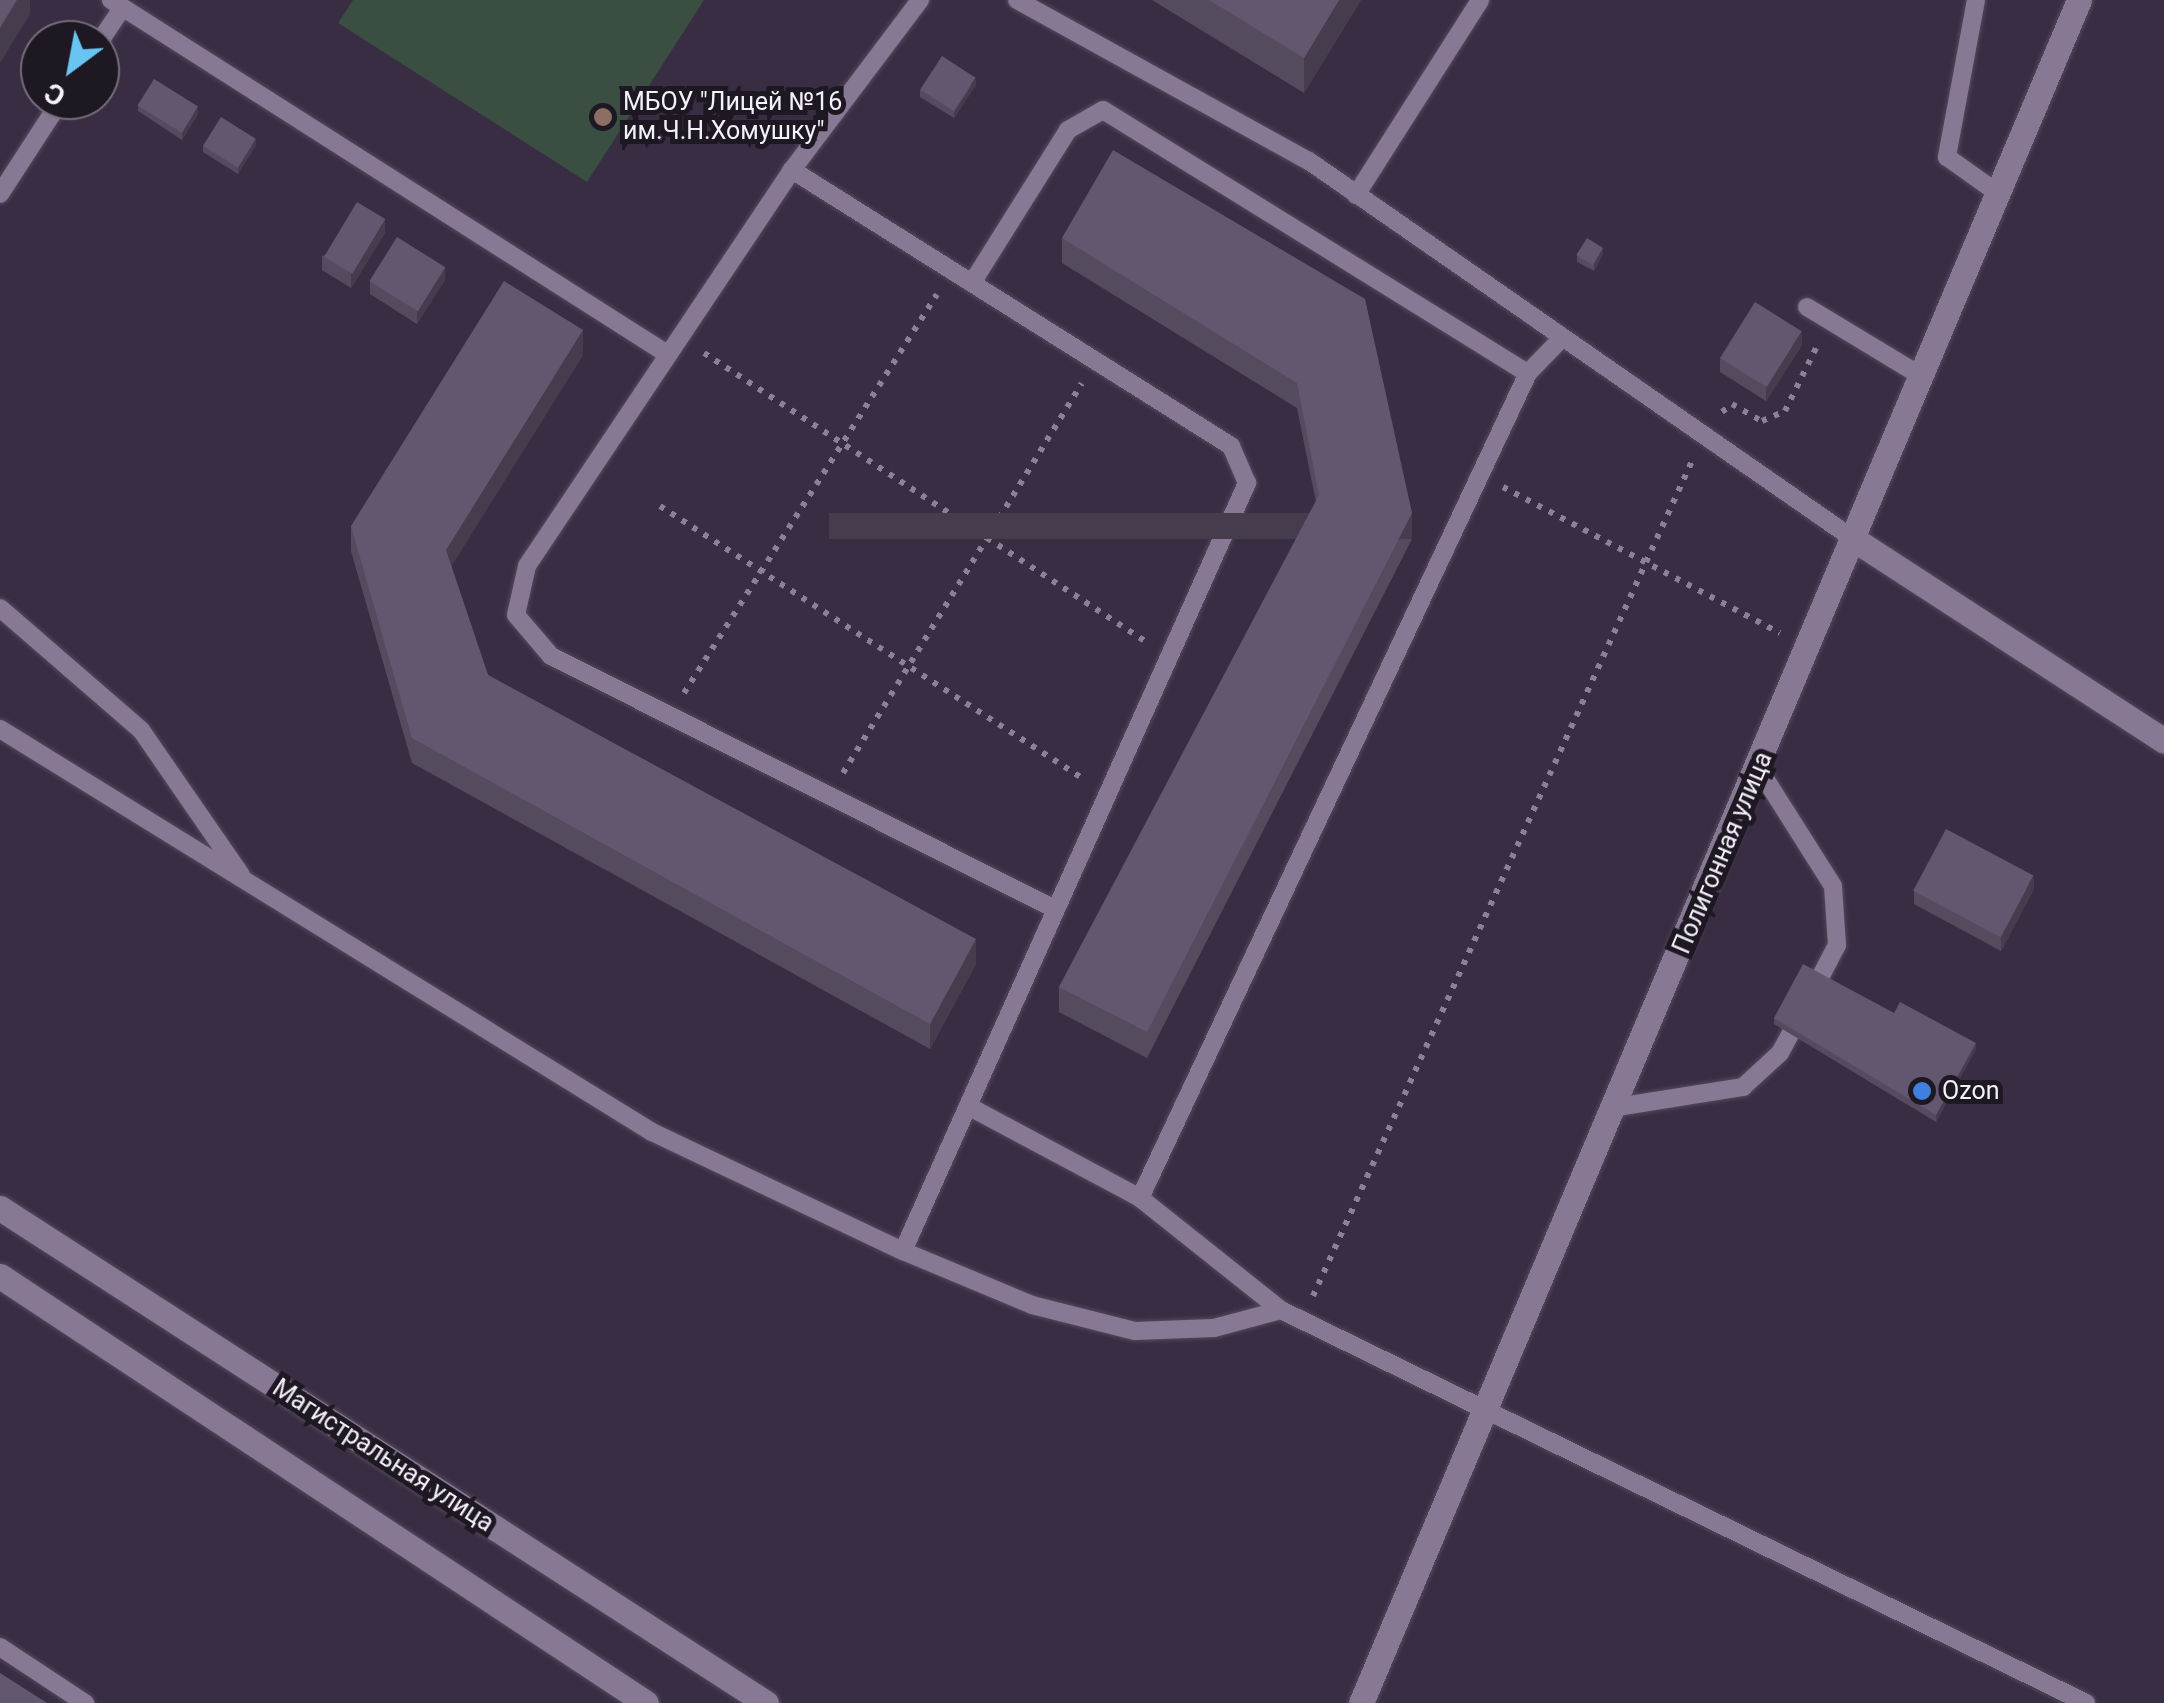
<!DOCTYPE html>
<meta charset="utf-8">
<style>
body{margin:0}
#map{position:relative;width:2164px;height:1703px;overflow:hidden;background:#392d43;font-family:Roboto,sans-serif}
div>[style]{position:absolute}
.green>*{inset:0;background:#3a4f41}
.path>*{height:6px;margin-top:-3px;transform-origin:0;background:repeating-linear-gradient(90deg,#8b8194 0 5px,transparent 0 13px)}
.roads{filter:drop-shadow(0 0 2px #53495d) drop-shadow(0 0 2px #53495d)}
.lane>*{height:18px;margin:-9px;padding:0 9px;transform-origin:9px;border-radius:9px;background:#877994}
.street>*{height:25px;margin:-12.5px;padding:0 12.5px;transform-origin:12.5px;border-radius:12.5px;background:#877994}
.secondary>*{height:25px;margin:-12.5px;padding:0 12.5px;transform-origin:12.5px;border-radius:12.5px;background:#877994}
.wall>*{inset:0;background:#554b5f}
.shaded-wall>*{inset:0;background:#453d4e;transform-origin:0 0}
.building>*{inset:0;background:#63576f;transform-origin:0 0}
.dots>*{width:28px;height:28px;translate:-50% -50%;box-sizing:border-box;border:5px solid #1d1822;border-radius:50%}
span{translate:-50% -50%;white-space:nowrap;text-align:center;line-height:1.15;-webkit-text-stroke:10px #1d1822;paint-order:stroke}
.poi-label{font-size:25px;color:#f6effd}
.left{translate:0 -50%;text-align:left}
.street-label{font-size:25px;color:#f6effd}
.north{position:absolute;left:20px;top:20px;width:100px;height:100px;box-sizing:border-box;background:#1d1822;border:2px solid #746e7a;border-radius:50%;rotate:212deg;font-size:28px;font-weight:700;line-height:40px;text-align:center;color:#f6effd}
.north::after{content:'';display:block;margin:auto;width:35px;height:45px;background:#68c4f0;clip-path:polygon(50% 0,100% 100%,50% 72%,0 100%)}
</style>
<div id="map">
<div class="green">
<i style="clip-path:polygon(353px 0,704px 0,587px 182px,338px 23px)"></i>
</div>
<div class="path">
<i style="left:704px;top:353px;width:527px;rotate:33.15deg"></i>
<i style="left:1722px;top:412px;width:13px;rotate:-39deg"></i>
<i style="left:1732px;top:404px;width:34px;rotate:30deg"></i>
<i style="left:1762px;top:421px;width:25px;rotate:-23deg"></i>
<i style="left:1785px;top:411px;width:75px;rotate:-63.8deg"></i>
<i style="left:1503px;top:487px;width:313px;rotate:27.8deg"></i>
<i style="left:660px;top:506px;width:502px;rotate:32.8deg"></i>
<i style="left:684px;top:693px;width:472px;rotate:-57.6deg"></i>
<i style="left:843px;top:773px;width:457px;rotate:-58.5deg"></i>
<i style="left:1313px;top:1296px;width:917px;rotate:-65.59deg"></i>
</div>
<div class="roads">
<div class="lane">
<i style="left:111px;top:0;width:659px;rotate:32.48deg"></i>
<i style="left:1017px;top:0;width:333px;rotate:28.9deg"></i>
<i style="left:1309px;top:161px;width:661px;rotate:34.77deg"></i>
<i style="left:1976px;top:0;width:160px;rotate:100.5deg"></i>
<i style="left:1947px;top:157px;width:64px;rotate:35.4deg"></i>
<i style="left:100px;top:41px;width:40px;rotate:-56deg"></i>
<i style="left:792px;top:170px;width:476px;rotate:123.8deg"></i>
<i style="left:527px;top:566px;width:50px;rotate:102.7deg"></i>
<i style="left:516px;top:615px;width:54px;rotate:49.5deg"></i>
<i style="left:551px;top:656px;width:564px;rotate:26.66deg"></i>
<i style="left:0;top:194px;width:112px;rotate:-57deg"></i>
<i style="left:1356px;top:195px;width:231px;rotate:-57.5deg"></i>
<i style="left:972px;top:283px;width:181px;rotate:-57.9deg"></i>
<i style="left:1068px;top:130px;width:40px;rotate:-29.7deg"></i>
<i style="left:1103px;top:110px;width:500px;rotate:31.8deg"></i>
<i style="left:1807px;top:307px;width:133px;rotate:31.2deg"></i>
<i style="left:0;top:608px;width:186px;rotate:40.9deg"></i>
<i style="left:141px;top:730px;width:176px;rotate:55.4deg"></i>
<i style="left:0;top:729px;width:766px;rotate:31.72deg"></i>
<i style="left:652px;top:1132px;width:278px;rotate:25.4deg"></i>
<i style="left:903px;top:1251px;width:140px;rotate:22.7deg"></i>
<i style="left:1032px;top:1305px;width:106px;rotate:14.2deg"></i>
<i style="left:1135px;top:1331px;width:79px;rotate:-2.2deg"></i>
<i style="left:1214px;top:1328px;width:69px;rotate:-15deg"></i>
<i style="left:1281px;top:1310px;width:896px;rotate:26.02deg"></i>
<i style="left:1759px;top:769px;width:138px;rotate:57.7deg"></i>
<i style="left:1833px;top:886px;width:59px;rotate:86.1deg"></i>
<i style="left:1837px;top:945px;width:54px;rotate:117.5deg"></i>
<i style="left:968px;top:1106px;width:195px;rotate:28.1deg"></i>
<i style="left:1140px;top:1198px;width:912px;rotate:-64.81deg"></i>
<i style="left:1528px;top:373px;width:45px;rotate:-45.9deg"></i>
<i style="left:1617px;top:1107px;width:128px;rotate:-9deg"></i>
<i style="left:1743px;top:1087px;width:50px;rotate:-42.6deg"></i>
<i style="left:1780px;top:1053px;width:42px;rotate:-61.6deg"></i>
<i style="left:1140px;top:1198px;width:180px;rotate:38.5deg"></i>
<i style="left:903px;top:1251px;width:842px;rotate:-65.87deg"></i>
<i style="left:1247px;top:483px;width:40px;rotate:-113.4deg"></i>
<i style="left:1231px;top:446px;width:519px;rotate:-147.84deg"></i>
<i style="left:792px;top:170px;width:213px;rotate:-53deg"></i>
<i style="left:0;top:1647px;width:102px;rotate:33.4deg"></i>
</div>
<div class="street">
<i style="left:1852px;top:538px;width:372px;rotate:33deg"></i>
</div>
<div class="secondary">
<i style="left:0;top:1208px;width:912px;rotate:32.87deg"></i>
<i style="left:0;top:1276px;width:774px;rotate:33.46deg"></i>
<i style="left:1361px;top:1703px;width:1848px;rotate:-67.14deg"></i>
</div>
</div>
<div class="wall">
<i style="clip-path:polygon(1152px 0,1361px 0,1304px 93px)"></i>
<i style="clip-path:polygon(976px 85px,954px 118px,920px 97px,920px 90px)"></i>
<i style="clip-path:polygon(138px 105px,198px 114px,182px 140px,138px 111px)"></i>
<i style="clip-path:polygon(256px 145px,238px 174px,203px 152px,203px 146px)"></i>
<i style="clip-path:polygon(385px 233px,351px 288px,322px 270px,322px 256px)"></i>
<i style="clip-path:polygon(1062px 238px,1365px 299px,1412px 539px,1147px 1058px,1059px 1012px,1059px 987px,1316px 502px,1297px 408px,1062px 263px)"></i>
<i style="clip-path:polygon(1603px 254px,1594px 271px,1577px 262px,1577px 255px)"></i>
<i style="clip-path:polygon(445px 280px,417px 324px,370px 294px,370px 281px)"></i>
<i style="clip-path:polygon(1802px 345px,1766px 401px,1720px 372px,1720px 358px)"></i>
<i style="clip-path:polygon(583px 355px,451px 566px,488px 675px,976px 964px,930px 1049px,412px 763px,351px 551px,351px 526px)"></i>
<i style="clip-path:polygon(2034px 889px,2001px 951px,1914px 904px,1914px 891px)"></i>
<i style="clip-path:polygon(1894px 1013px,1976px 1049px,1936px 1122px,1774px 1024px,1774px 1018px)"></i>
</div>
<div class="shaded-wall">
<i style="clip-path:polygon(17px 0,30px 0,30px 14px,0 63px,0 28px)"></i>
<i style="clip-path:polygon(1339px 0,1361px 0,1304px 93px,1304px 58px)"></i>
<i style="clip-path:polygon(976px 78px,976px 85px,954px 118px,954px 112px)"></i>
<i style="clip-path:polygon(198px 107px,198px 114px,182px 140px,182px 133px)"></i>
<i style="clip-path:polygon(256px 139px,256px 145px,238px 174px,238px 168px)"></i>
<i style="clip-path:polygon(385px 219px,385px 233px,351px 288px,351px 274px)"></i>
<i style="clip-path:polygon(1603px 248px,1603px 254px,1594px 271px,1594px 264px)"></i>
<i style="clip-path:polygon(445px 267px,445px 280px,417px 324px,417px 311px)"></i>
<i style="clip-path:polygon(583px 330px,583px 355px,446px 575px,446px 550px)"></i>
<i style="clip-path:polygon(1802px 331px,1802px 345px,1766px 401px,1766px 387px)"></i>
<i style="left:1412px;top:513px;width:26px;height:583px;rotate:90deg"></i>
<i style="clip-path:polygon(2034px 875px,2034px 889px,2001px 951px,2001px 937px)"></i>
<i style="clip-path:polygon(976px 939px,976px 964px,930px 1049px,930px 1024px)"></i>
<i style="clip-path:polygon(1976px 1043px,1976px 1049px,1936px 1122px,1936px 1115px)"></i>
</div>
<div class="building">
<i style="clip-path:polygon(0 0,17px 0,0 28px)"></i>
<i style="clip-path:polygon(1209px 0,1339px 0,1304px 58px)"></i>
<i style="left:942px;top:56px;width:40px;height:40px;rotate:33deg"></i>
<i style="left:154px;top:79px;width:52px;height:31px;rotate:32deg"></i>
<i style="left:221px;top:117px;width:41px;height:34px;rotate:32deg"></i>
<i style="clip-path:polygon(1113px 150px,1365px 299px,1412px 513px,1147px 1032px,1059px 987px,1319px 495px,1297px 383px,1062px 238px)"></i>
<i style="left:357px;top:202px;width:33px;height:64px;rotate:31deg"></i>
<i style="left:397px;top:237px;width:57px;height:52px;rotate:32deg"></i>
<i style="left:1587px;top:238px;width:19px;height:20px;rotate:32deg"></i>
<i style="clip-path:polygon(504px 281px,583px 330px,446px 550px,488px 675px,976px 939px,930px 1024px,412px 738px,351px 526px)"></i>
<i style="left:1755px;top:302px;width:55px;height:66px;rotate:32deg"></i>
<i style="left:1946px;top:829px;width:99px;height:70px;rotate:28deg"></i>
<i style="clip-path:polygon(1803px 964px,1894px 1013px,1900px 1002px,1976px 1043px,1936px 1115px,1774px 1018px)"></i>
<i style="clip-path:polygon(0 1673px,47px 1703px,0 1703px)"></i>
</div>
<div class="dots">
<i style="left:603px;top:117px;background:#8d6e63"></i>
<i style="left:1922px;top:1091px;background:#3f7fe0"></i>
</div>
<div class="poi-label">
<span class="left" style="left:623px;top:117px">МБОУ "Лицей №16<br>им.Ч.Н.Хомушку"</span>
<span class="left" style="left:1942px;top:1091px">Ozon</span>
</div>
<div class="street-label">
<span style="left:1723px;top:853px;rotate:-67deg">Полигонная улица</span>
<span style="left:383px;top:1456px;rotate:33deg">Магистральная улица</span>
</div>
<div class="north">С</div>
</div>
